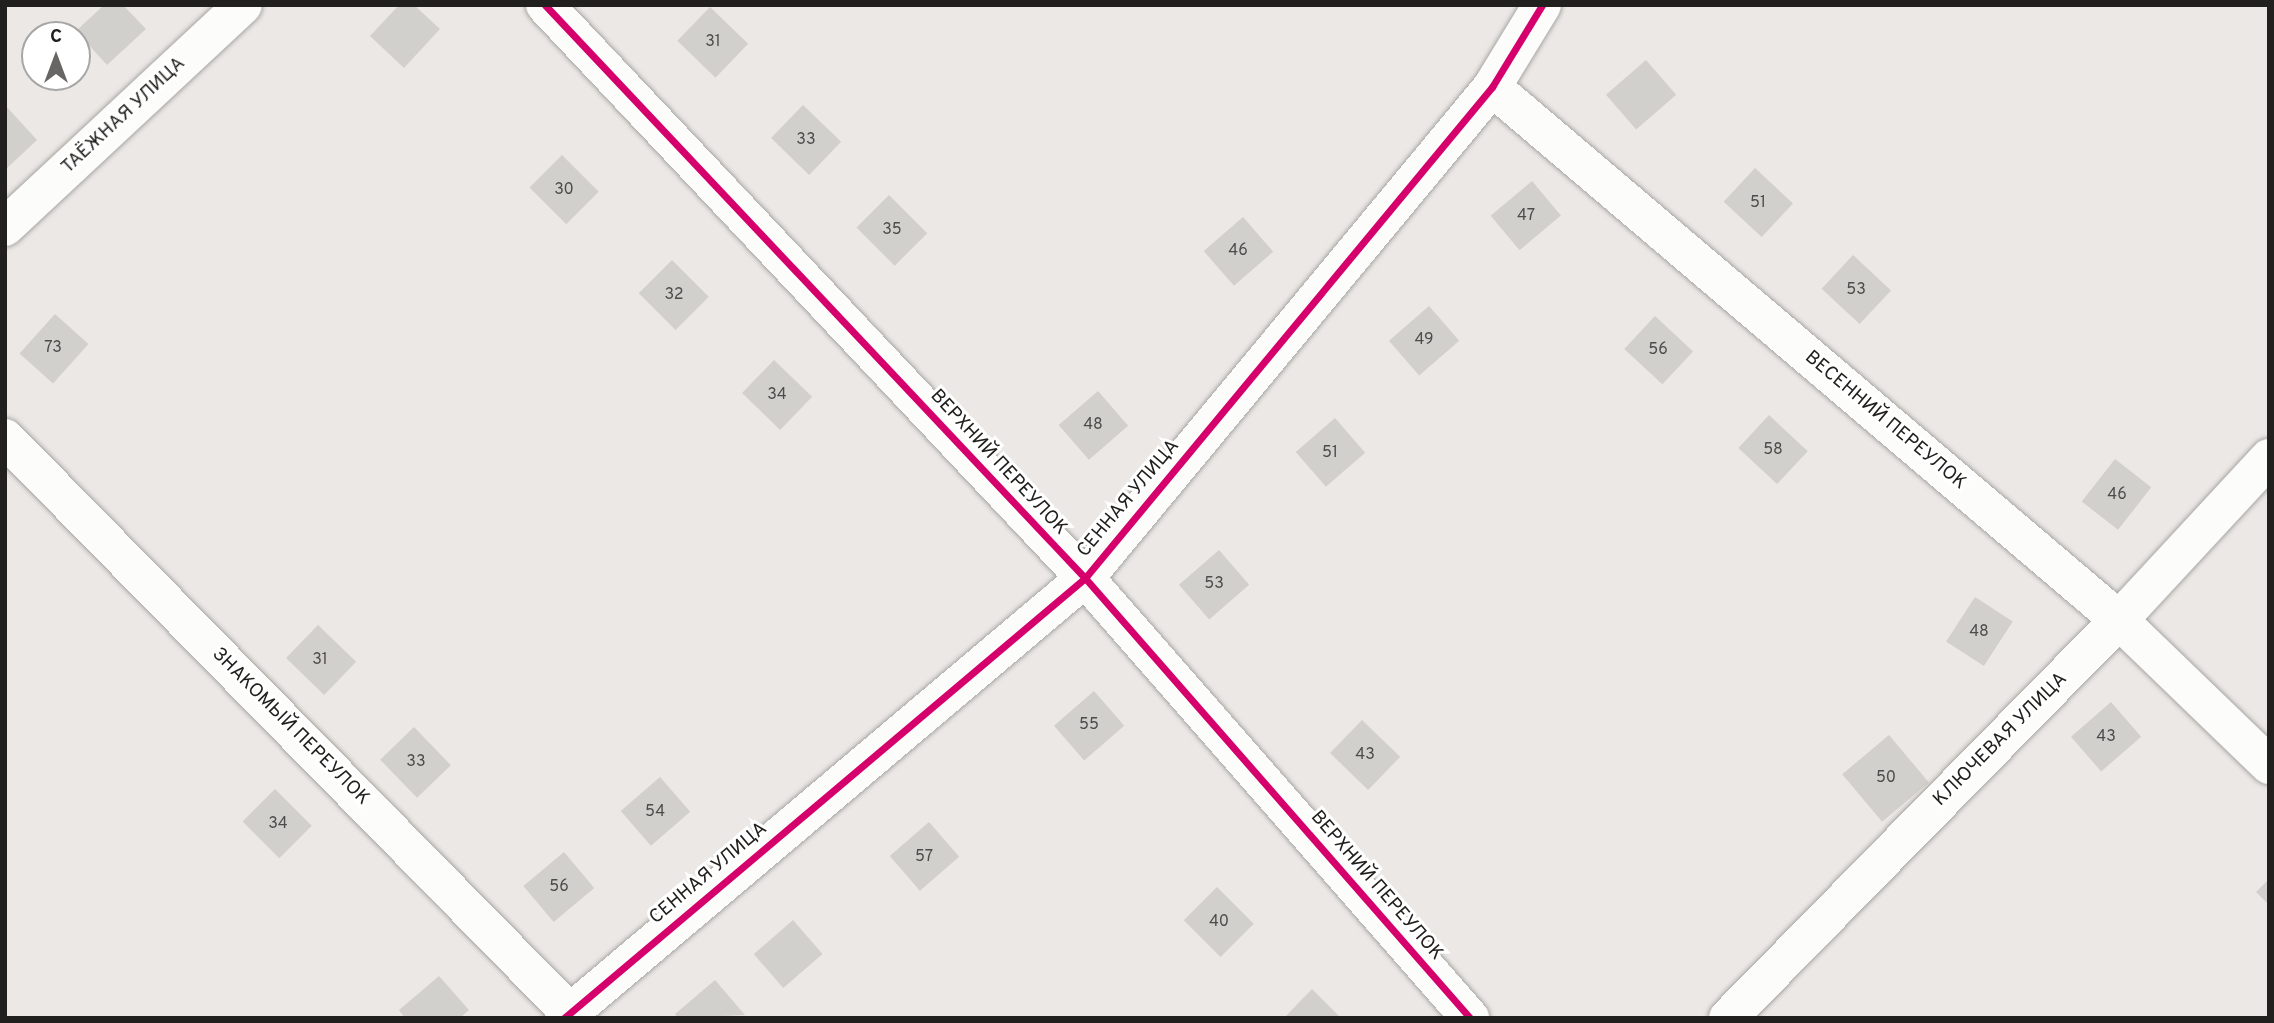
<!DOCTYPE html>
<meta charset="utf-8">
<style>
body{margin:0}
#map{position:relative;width:2274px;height:1023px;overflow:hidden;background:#ebe8e5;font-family:Overpass,sans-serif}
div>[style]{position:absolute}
.building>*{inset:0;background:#d2d0cd;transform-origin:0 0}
.roads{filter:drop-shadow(0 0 2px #a8a5a3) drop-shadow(0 0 2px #a8a5a3)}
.street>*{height:38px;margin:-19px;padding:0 19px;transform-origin:19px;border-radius:19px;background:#fcfcfb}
.cycleway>*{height:7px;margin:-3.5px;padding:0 3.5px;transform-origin:3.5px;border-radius:3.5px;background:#d6006c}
span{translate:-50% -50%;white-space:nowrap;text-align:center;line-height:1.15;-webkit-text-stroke:6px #fff;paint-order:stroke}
.number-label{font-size:16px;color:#4e4c4a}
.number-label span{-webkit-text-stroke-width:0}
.street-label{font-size:19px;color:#22201e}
.frame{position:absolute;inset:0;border:7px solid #22201e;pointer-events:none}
.north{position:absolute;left:21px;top:21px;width:70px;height:70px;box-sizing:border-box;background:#fff;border:2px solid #a7a6a5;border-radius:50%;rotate:0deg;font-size:19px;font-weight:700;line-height:28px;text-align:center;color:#22201e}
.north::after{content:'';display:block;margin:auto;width:24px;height:32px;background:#686664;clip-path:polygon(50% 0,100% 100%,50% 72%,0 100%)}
</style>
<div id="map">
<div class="building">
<i style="clip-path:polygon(104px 5px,123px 5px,146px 29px,107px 65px,76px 31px)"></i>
<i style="clip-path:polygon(399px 5px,414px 5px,440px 29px,404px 68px,370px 36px)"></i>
<i style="left:710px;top:7px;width:53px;height:47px;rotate:44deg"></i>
<i style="left:1646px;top:60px;width:46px;height:53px;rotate:49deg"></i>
<i style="clip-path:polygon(5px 105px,37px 140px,5px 170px)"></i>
<i style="left:803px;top:105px;width:53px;height:46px;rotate:44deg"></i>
<i style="left:562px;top:155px;width:52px;height:46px;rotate:45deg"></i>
<i style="left:1755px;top:168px;width:52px;height:46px;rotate:43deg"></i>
<i style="left:1532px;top:181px;width:45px;height:54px;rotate:50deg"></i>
<i style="left:889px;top:195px;width:54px;height:46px;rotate:45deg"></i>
<i style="left:1243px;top:217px;width:46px;height:52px;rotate:49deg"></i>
<i style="left:1853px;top:255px;width:52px;height:46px;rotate:43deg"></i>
<i style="left:672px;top:260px;width:52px;height:47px;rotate:45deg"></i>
<i style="left:1429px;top:306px;width:46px;height:53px;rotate:49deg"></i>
<i style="left:55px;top:314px;width:45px;height:53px;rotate:42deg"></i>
<i style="left:1655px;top:316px;width:52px;height:45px;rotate:43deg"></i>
<i style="left:774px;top:360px;width:53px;height:46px;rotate:44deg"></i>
<i style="left:1098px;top:391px;width:46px;height:52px;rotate:49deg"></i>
<i style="left:1769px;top:415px;width:53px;height:45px;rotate:43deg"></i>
<i style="left:1335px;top:418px;width:46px;height:52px;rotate:49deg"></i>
<i style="left:2115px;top:459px;width:46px;height:54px;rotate:38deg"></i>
<i style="left:1219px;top:550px;width:46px;height:53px;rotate:49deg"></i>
<i style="left:1975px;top:597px;width:45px;height:53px;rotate:33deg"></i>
<i style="left:318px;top:625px;width:53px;height:46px;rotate:44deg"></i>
<i style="left:1094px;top:691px;width:46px;height:53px;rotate:49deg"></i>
<i style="left:2111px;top:702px;width:46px;height:53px;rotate:49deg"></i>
<i style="left:1362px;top:720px;width:53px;height:46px;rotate:44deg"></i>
<i style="left:414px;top:727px;width:53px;height:47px;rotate:46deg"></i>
<i style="left:1889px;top:735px;width:62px;height:61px;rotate:50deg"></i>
<i style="left:660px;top:777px;width:46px;height:52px;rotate:49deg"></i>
<i style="left:275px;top:789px;width:52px;height:46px;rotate:45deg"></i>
<i style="left:929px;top:822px;width:46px;height:52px;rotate:49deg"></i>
<i style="left:564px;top:852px;width:47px;height:53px;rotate:50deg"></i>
<i style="clip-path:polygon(2269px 879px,2269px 905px,2256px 892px)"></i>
<i style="left:1217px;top:887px;width:52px;height:47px;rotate:45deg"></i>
<i style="left:793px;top:920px;width:45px;height:52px;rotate:49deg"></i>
<i style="clip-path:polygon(439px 976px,469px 1010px,460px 1018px,405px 1018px,399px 1010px)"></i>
<i style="clip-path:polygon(715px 980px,745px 1015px,678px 1018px,675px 1014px)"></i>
<i style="clip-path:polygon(1312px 989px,1341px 1018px,1284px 1018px)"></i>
</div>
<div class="roads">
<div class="street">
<i style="left:545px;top:5px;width:787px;rotate:46.7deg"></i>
<i style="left:1085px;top:578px;width:585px;rotate:48.81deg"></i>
<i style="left:1492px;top:87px;width:823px;rotate:40.37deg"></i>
<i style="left:2119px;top:620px;width:209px;rotate:44deg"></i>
<i style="left:5px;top:227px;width:325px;rotate:-43deg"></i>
<i style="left:5px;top:438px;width:813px;rotate:45.5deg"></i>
<i style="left:564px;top:1018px;width:682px;rotate:-40.18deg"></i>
<i style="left:1085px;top:578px;width:638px;rotate:-50.34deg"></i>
<i style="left:1492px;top:87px;width:96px;rotate:-58.6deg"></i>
<i style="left:1728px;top:1018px;width:558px;rotate:-45.51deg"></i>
<i style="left:2119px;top:620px;width:221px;rotate:-47.2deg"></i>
</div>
</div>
<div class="cycleway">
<i style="left:545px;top:5px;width:787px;rotate:46.7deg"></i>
<i style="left:1085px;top:578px;width:585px;rotate:48.81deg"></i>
<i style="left:564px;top:1018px;width:682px;rotate:-40.18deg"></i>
<i style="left:1085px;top:578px;width:638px;rotate:-50.34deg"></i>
<i style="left:1492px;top:87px;width:96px;rotate:-58.6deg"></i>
</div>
<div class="number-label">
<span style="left:713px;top:42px">31</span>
<span style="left:806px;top:140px">33</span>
<span style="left:564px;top:190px">30</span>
<span style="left:1758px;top:203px">51</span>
<span style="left:1526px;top:216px">47</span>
<span style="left:892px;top:230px">35</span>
<span style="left:1238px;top:251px">46</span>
<span style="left:1856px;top:290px">53</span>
<span style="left:674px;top:295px">32</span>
<span style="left:1424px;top:340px">49</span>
<span style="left:53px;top:348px">73</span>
<span style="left:1658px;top:350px">56</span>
<span style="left:777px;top:395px">34</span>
<span style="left:1093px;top:425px">48</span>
<span style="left:1773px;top:450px">58</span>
<span style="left:1330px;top:453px">51</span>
<span style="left:2117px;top:495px">46</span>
<span style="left:1214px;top:584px">53</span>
<span style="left:1979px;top:632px">48</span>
<span style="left:320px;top:660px">31</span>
<span style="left:1089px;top:725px">55</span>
<span style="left:2106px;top:737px">43</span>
<span style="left:1365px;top:755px">43</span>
<span style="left:416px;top:762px">33</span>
<span style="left:1886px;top:778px">50</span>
<span style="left:655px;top:812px">54</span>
<span style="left:278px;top:824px">34</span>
<span style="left:924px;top:857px">57</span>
<span style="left:559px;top:887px">56</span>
<span style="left:1219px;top:922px">40</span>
</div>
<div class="street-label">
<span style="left:124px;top:116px;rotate:-43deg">ТАЁЖНАЯ УЛИЦА</span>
<span style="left:1885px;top:421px;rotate:40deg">ВЕСЕННИЙ ПЕРЕУЛОК</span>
<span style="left:998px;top:463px;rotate:47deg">ВЕРХНИЙ ПЕРЕУЛОК</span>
<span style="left:1129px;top:499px;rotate:-50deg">СЕННАЯ УЛИЦА</span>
<span style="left:290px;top:727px;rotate:45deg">ЗНАКОМЫЙ ПЕРЕУЛОК</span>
<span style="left:2001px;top:740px;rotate:-45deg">КЛЮЧЕВАЯ УЛИЦА</span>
<span style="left:709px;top:874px;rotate:-40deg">СЕННАЯ УЛИЦА</span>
<span style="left:1376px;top:886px;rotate:49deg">ВЕРХНИЙ ПЕРЕУЛОК</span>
</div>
<div class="frame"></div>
<div class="north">С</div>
</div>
